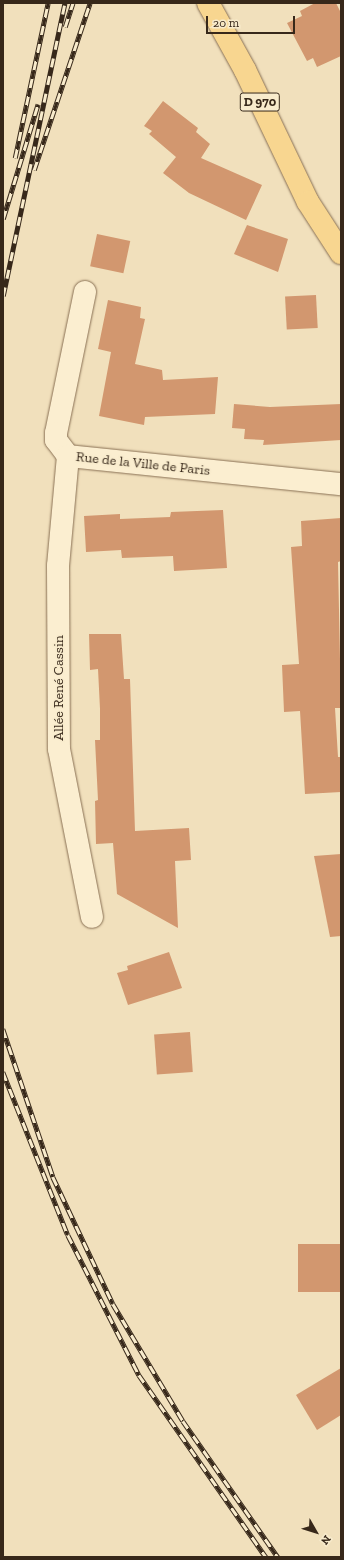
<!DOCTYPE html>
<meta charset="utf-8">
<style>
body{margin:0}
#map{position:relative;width:344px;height:1560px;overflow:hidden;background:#f1e0bc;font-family:"Zilla Slab",serif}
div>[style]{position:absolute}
.building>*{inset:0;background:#d2976f;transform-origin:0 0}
.roads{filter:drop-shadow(0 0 1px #897054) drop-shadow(0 0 1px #897054)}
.minor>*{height:22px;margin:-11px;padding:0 11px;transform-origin:11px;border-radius:11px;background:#fbeed0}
.primary>*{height:22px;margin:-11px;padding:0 11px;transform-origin:11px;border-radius:11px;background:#f8d690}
.rail>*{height:4.5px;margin-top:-2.25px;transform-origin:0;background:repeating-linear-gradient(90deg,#f8ebcc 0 9px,#37281a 0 18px);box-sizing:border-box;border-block:1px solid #37281a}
span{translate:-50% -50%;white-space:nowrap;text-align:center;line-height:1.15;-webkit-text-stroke:3px #f8ebcc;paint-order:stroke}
.shield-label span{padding:1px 3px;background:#f8ebcc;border:1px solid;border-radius:3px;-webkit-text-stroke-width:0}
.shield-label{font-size:13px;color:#37281a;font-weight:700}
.street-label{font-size:14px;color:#37281a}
.frame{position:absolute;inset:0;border:4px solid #37281a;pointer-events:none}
.north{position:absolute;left:296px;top:1512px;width:40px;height:40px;-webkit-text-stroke:3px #f8ebcc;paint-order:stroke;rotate:129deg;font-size:11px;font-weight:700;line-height:16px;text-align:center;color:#37281a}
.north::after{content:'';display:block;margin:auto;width:14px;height:18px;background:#37281a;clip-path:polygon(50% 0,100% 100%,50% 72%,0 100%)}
.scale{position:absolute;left:206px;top:16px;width:89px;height:18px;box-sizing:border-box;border:2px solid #37281a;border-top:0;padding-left:5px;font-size:12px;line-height:14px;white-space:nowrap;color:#37281a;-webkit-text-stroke:3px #f8ebcc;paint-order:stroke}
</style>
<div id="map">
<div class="building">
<i style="clip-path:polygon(315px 3px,336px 3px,341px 13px,341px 56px,317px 67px,313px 58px,307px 61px,287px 23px,302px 16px,300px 11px)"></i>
<i style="clip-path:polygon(163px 101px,198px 128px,196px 132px,210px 144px,201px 158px,262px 185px,246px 220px,189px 193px,163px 173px,176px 157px,149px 134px,152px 131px,144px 126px)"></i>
<i style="clip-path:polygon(247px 225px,288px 239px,278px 272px,234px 254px)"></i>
<i style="left:97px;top:234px;width:34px;height:33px;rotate:12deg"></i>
<i style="left:316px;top:295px;width:33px;height:31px;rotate:87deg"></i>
<i style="clip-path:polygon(108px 300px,141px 307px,140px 318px,145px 319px,135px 364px,162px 370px,163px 380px,218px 377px,215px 414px,145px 417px,144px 425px,99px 416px,111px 352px,98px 349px)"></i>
<i style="clip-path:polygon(234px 404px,270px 407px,341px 404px,341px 440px,263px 445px,264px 440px,244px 439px,245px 429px,232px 428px)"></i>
<i style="clip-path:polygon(223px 510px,227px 568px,174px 571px,173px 556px,122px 558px,121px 550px,86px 552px,84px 516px,120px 514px,120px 519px,170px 517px,171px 512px)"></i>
<i style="clip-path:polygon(341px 518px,341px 561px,338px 562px,341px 708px,335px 708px,338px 757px,341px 757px,341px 792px,305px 794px,300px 711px,284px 712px,282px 665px,299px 664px,291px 547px,302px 546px,301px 521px)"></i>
<i style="clip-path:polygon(89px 634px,121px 634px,124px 679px,130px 679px,135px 831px,189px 828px,191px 860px,175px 861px,178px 928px,117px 894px,113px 843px,96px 844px,95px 801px,98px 800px,95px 740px,100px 740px,100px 709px,98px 669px,90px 670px)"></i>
<i style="clip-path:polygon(341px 854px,341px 936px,330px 937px,314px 856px)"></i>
<i style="clip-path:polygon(169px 952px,182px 988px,128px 1005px,117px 973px,128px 970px,127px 966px)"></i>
<i style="left:190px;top:1032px;width:40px;height:36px;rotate:86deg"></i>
<i style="left:341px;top:1244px;width:48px;height:43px;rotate:90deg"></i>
<i style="clip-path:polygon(341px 1368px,341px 1415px,317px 1430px,296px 1395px)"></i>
</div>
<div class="roads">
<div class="minor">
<i style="left:85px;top:292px;width:144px;rotate:101.6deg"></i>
<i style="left:56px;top:433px;width:7px;rotate:90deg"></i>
<i style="left:56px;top:440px;width:20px;rotate:53deg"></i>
<i style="left:68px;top:456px;width:274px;rotate:5.9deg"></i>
<i style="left:68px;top:456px;width:110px;rotate:95.2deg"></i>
<i style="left:58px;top:566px;width:183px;rotate:89.7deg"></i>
<i style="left:59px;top:749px;width:171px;rotate:78.9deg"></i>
</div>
<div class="primary">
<i style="left:208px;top:3px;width:77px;rotate:61.1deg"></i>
<i style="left:245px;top:70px;width:146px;rotate:64.5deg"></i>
<i style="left:308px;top:202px;width:61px;rotate:57.1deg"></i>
</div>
</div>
<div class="rail">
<i style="left:65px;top:27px;width:25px;rotate:-72deg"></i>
<i style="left:15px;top:158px;width:158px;rotate:-78deg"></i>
<i style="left:34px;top:170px;width:176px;rotate:-71.5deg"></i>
<i style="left:3px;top:219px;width:120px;rotate:-73.1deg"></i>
<i style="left:3px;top:296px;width:299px;rotate:-78.1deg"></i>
<i style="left:3px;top:1029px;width:156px;rotate:71.3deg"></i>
<i style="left:53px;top:1177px;width:140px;rotate:64.7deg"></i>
<i style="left:113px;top:1304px;width:136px;rotate:59.1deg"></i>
<i style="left:183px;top:1421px;width:166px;rotate:55.1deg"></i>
<i style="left:3px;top:1072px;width:175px;rotate:68.3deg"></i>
<i style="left:68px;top:1235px;width:157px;rotate:63.1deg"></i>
<i style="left:139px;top:1375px;width:222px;rotate:55.1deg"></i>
</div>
<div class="shield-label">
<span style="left:260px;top:102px">D 970</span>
</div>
<div class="street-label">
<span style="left:143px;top:464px;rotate:6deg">Rue de la Ville de Paris</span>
<span style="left:59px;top:688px;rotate:-90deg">Allée René Cassin</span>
</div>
<div class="frame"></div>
<div class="north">N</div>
<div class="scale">20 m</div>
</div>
